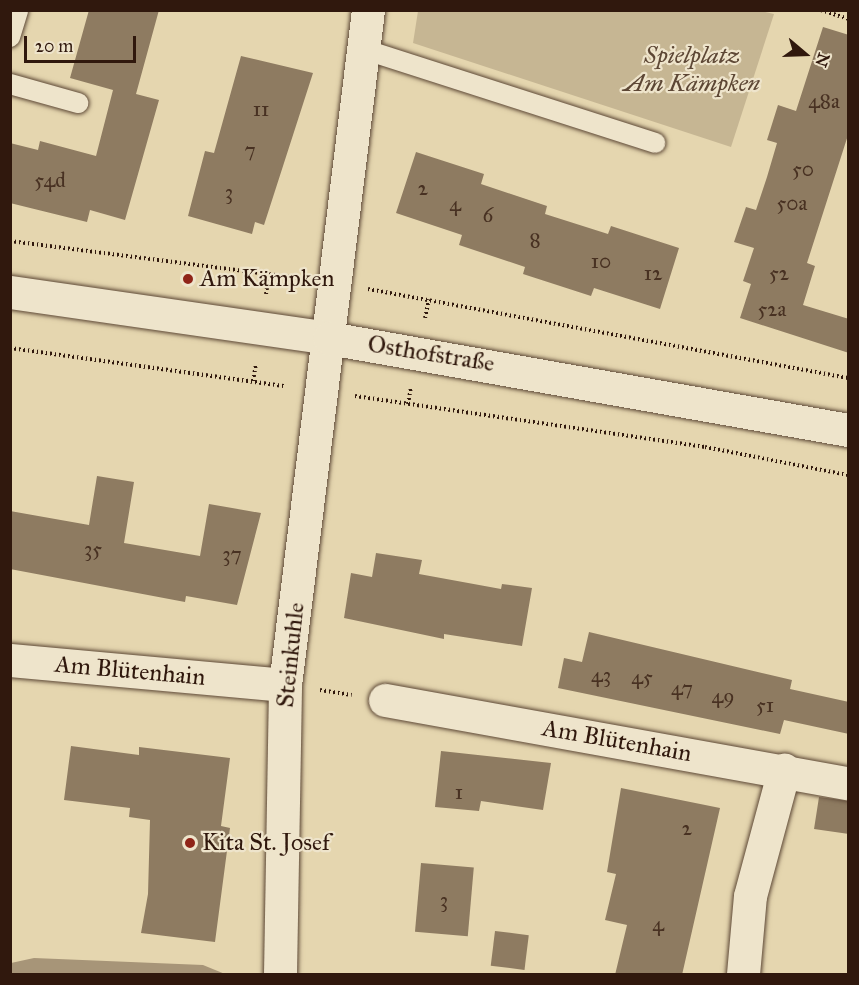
<!DOCTYPE html>
<meta charset="utf-8">
<style>
body{margin:0}
#map{position:relative;width:859px;height:985px;overflow:hidden;background:#e5d6af;font-family:"IM FELL Great Primer",serif}
div>[style]{position:absolute}
.green>*{inset:0;background:#c6b693}
.water>*{inset:0;background:#a79578}
.building>*{inset:0;background:#8e7b61;transform-origin:0 0}
.path>*{height:4px;margin-top:-2px;transform-origin:0;background:repeating-linear-gradient(90deg,#30180d 0 1.5px,transparent 0 4.5px)}
.roads{filter:drop-shadow(0 0 2px #5d4836) drop-shadow(0 0 2px #5d4836)}
.lane>*{height:20px;margin:-10px;padding:0 10px;transform-origin:10px;border-radius:10px;background:#eee4cb}
.street>*{height:33px;margin:-16.5px;padding:0 16.5px;transform-origin:16.5px;border-radius:16.5px;background:#eee4cb}
.secondary>*{height:33px;margin:-16.5px;padding:0 16.5px;transform-origin:16.5px;border-radius:16.5px;background:#eee4cb}
.dots>*{width:16px;height:16px;translate:-50% -50%;box-sizing:border-box;border:3px solid #eee4cb;border-radius:50%}
span{translate:-50% -50%;white-space:nowrap;text-align:center;line-height:1.15;-webkit-text-stroke:4.5px #eee4cb;paint-order:stroke}
.number-label{font-size:21px;color:#483122}
.number-label span{-webkit-text-stroke-width:0}
.park-label{font-size:24px;color:#5d4735;font-style:italic}
.poi-label{font-size:24px;color:#30180d}
.left{translate:0 -50%;text-align:left}
.street-label{font-size:24px;color:#30180d}
.frame{position:absolute;inset:0;border:12px solid #30180d;pointer-events:none}
.north{position:absolute;left:775px;top:24px;width:60px;height:60px;-webkit-text-stroke:4px #eee4cb;paint-order:stroke;rotate:109deg;font-size:16px;font-weight:700;line-height:24px;text-align:center;color:#30180d}
.north::after{content:'';display:block;margin:auto;width:21px;height:27px;background:#30180d;clip-path:polygon(50% 0,100% 100%,50% 72%,0 100%)}
.scale{position:absolute;left:24px;top:36px;width:112px;height:27px;box-sizing:border-box;border:3px solid #30180d;border-top:0;padding-left:8px;font-size:18px;line-height:21px;white-space:nowrap;color:#30180d;-webkit-text-stroke:4px #eee4cb;paint-order:stroke}
</style>
<div id="map">
<div class="green">
<i style="clip-path:polygon(761px 11px,774px 14px,731px 147px,413px 43px,418px 11px)"></i>
</div>
<div class="water">
<i style="clip-path:polygon(34px 958px,203px 965px,225px 974px,11px 974px,11px 963px)"></i>
</div>
<div class="building">
<i style="clip-path:polygon(89px 10px,159px 10px,136px 94px,159px 100px,125px 220px,90px 210px,87px 222px,10px 203px,10px 143px,38px 150px,40px 141px,96px 156px,113px 90px,70px 78px)"></i>
<i style="clip-path:polygon(823px 27px,849px 35px,849px 132px,807px 263px,815px 266px,803px 305px,849px 319px,849px 353px,740px 318px,751px 284px,743px 281px,754px 248px,734px 242px,746px 207px,756px 210px,767px 177px,777px 143px,767px 140px,778px 105px,796px 111px)"></i>
<i style="clip-path:polygon(241px 56px,313px 73px,264px 225px,255px 222px,252px 234px,188px 216px,205px 151px,214px 153px)"></i>
<i style="clip-path:polygon(416px 152px,484px 174px,481px 184px,547px 206px,545px 214px,608px 234px,611px 226px,679px 248px,660px 309px,594px 288px,591px 296px,523px 274px,525px 267px,459px 245px,462px 235px,396px 213px)"></i>
<i style="clip-path:polygon(97px 476px,134px 482px,124px 543px,200px 556px,209px 504px,261px 513px,237px 605px,186px 596px,185px 602px,10px 569px,10px 511px,89px 525px)"></i>
<i style="clip-path:polygon(376px 553px,422px 560px,419px 574px,501px 589px,502px 584px,532px 588px,522px 646px,444px 634px,444px 639px,344px 618px,351px 573px,372px 577px)"></i>
<i style="clip-path:polygon(589px 632px,792px 680px,790px 689px,849px 702px,849px 734px,784px 720px,780px 734px,558px 688px,564px 658px,582px 662px)"></i>
<i style="clip-path:polygon(71px 746px,139px 755px,139px 747px,230px 758px,221px 826px,230px 828px,215px 942px,141px 933px,148px 894px,150px 820px,129px 817px,130px 808px,64px 800px)"></i>
<i style="clip-path:polygon(441px 751px,551px 763px,543px 810px,481px 801px,479px 811px,435px 807px)"></i>
<i style="clip-path:polygon(621px 788px,720px 808px,682px 975px,615px 975px,627px 925px,605px 920px,616px 874px,607px 872px)"></i>
<i style="clip-path:polygon(819px 797px,849px 801px,849px 834px,814px 829px)"></i>
<i style="left:421px;top:863px;width:53px;height:69px;rotate:5deg"></i>
<i style="left:495px;top:931px;width:34px;height:35px;rotate:7deg"></i>
</div>
<div class="path">
<i style="left:821px;top:10px;width:28px;rotate:18deg"></i>
<i style="left:10px;top:241px;width:291px;rotate:7.3deg"></i>
<i style="left:368px;top:289px;width:488px;rotate:10.5deg"></i>
<i style="left:266px;top:294px;width:20px;rotate:-81deg"></i>
<i style="left:425px;top:318px;width:19px;rotate:-78deg"></i>
<i style="left:10px;top:348px;width:278px;rotate:7.9deg"></i>
<i style="left:253px;top:381px;width:17px;rotate:-80deg"></i>
<i style="left:355px;top:396px;width:354px;rotate:8.3deg"></i>
<i style="left:705px;top:447px;width:146px;rotate:11.1deg"></i>
<i style="left:408px;top:404px;width:17px;rotate:-80deg"></i>
<i style="left:320px;top:690px;width:32px;rotate:9deg"></i>
</div>
<div class="roads">
<div class="lane">
<i style="left:10px;top:37px;width:28px;rotate:-73deg"></i>
<i style="left:363px;top:49px;width:307px;rotate:17.8deg"></i>
<i style="left:10px;top:84px;width:71px;rotate:15.6deg"></i>
</div>
<div class="street">
<i style="left:10px;top:660px;width:276px;rotate:5.2deg"></i>
<i style="left:385px;top:700px;width:470px;rotate:10.2deg"></i>
<i style="left:280px;top:974px;width:289px;rotate:-89deg"></i>
<i style="left:285px;top:685px;width:680px;rotate:-82.99deg"></i>
<i style="left:743px;top:974px;width:78px;rotate:-84.9deg"></i>
<i style="left:750px;top:896px;width:131px;rotate:-74.9deg"></i>
</div>
<div class="secondary">
<i style="left:10px;top:292px;width:322px;rotate:8.2deg"></i>
<i style="left:329px;top:338px;width:527px;rotate:10.05deg"></i>
</div>
</div>
<div class="dots">
<i style="left:188px;top:279px;background:#8f2418"></i>
<i style="left:190px;top:843px;background:#8f2418"></i>
</div>
<div class="number-label">
<span style="left:824px;top:101px">48a</span>
<span style="left:261px;top:109px">11</span>
<span style="left:250px;top:150px">7</span>
<span style="left:803px;top:169px">50</span>
<span style="left:50px;top:180px">54d</span>
<span style="left:423px;top:188px">2</span>
<span style="left:229px;top:192px">3</span>
<span style="left:792px;top:203px">50a</span>
<span style="left:455px;top:204px">4</span>
<span style="left:488px;top:215px">6</span>
<span style="left:535px;top:240px">8</span>
<span style="left:601px;top:261px">10</span>
<span style="left:653px;top:273px">12</span>
<span style="left:779px;top:273px">52</span>
<span style="left:772px;top:309px">52a</span>
<span style="left:93px;top:549px">35</span>
<span style="left:232px;top:554px">37</span>
<span style="left:601px;top:675px">43</span>
<span style="left:642px;top:677px">45</span>
<span style="left:682px;top:688px">47</span>
<span style="left:723px;top:696px">49</span>
<span style="left:765px;top:705px">51</span>
<span style="left:459px;top:792px">1</span>
<span style="left:687px;top:828px">2</span>
<span style="left:444px;top:900px">3</span>
<span style="left:658px;top:924px">4</span>
</div>
<div class="park-label">
<span style="left:692px;top:70px">Spielplatz<br>Am Kämpken</span>
</div>
<div class="poi-label">
<span class="left" style="left:200px;top:279px">Am Kämpken</span>
<span class="left" style="left:202px;top:843px">Kita St. Josef</span>
</div>
<div class="street-label">
<span style="left:431px;top:354px;rotate:9deg">Osthofstraße</span>
<span style="left:291px;top:655px;rotate:-84deg">Steinkuhle</span>
<span style="left:130px;top:671px;rotate:5deg">Am Blütenhain</span>
<span style="left:617px;top:741px;rotate:10deg">Am Blütenhain</span>
</div>
<div class="frame"></div>
<div class="north">N</div>
<div class="scale">20 m</div>
</div>
